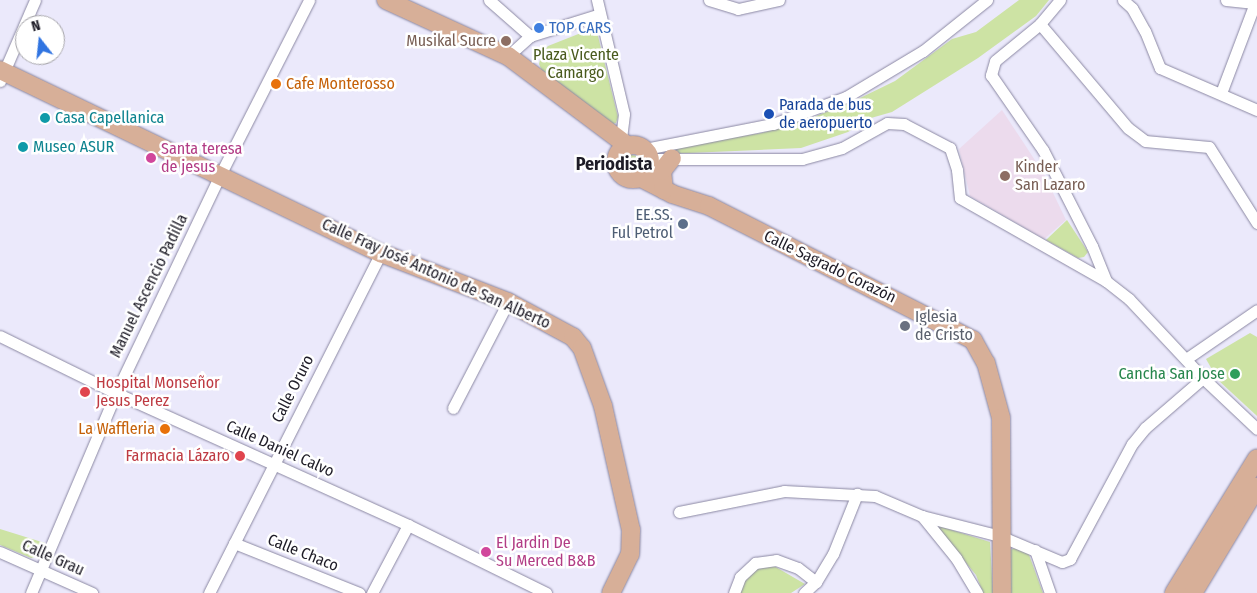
<!DOCTYPE html>
<meta charset="utf-8">
<style>
body{margin:0}
#map{position:relative;width:1257px;height:593px;overflow:hidden;background:#ebe9fb;font-family:"Fira Sans Condensed",sans-serif}
div>[style]{position:absolute}
.education>*{inset:0;background:#ecdbed}
.green>*{inset:0;background:#cde3a4}
.round{border-radius:50%}
.roads{filter:drop-shadow(0 0 1px #8b88a3) drop-shadow(0 0 1px #8b88a3)}
.street>*{height:11px;margin:-5.5px;padding:0 5.5px;transform-origin:5.5px;border-radius:5.5px;background:#fff}
.primary>*{height:18px;margin:-9px;padding:0 9px;transform-origin:9px;border-radius:9px;background:#d7af98}
.primary>.ring{margin:-9px;padding:0;box-sizing:content-box;background:none;border:18px solid #d7af98;border-radius:50%}
.dots>*{width:14px;height:14px;translate:-50% -50%;box-sizing:border-box;border:2px solid #fff;border-radius:50%}
span{translate:-50% -50%;white-space:nowrap;text-align:center;line-height:1.15;-webkit-text-stroke:5px #fff;paint-order:stroke}
.shop-label{font-size:16px;color:#366cbe}
.left{translate:0 -50%;text-align:left}
.education-label{font-size:16px;color:#785e54}
.right{translate:-100% -50%;text-align:right}
.park-label{font-size:16px;color:#495a1d}
.food-label{font-size:16px;color:#c56008}
.transit-label{font-size:16px;color:#164399}
.culture-label{font-size:16px;color:#0d838f}
.hotel-label{font-size:16px;color:#b23c85}
.service-label{font-size:16px;color:#4e5e75}
.street-label{font-size:16px;color:#1e1c27}
.worship-label{font-size:16px;color:#5b616d}
.leisure-label{font-size:16px;color:#27864d}
.health-label{font-size:16px;color:#be3a42}
.neighbourhood-label{font-size:18px;color:#1e1c27;font-weight:700}
.north{position:absolute;left:15px;top:15px;width:50px;height:50px;box-sizing:border-box;background:#fff;border:1px solid #a5a4a9;border-radius:50%;rotate:344deg;font-size:14px;font-weight:700;line-height:20px;text-align:center;color:#1e1c27}
.north::after{content:'';display:block;margin:auto;width:18px;height:22px;background:#3074e1;clip-path:polygon(50% 0,100% 100%,50% 72%,0 100%)}
</style>
<div id="map">
<div class="education">
<i style="clip-path:polygon(1002px 110px,1044px 174px,1066px 220px,1044px 239px,970px 196px,959px 149px)"></i>
</div>
<div class="green">
<i style="clip-path:polygon(1019px 0,1049px 0,1036px 16px,978px 58px,892px 112px,871px 118px,848px 132px,801px 148px,666px 154px,669px 148px,761px 133px,811px 118px,856px 100px,895px 81px,952px 39px,976px 32px)"></i>
<i style="clip-path:polygon(591px 29px,597px 32px,618px 117px,616px 123px,610px 125px,542px 71px,539px 64px,542px 52px,548px 46px)"></i>
<i class="round" style="left:624px;top:155px;width:16px;height:16px"></i>
<i style="clip-path:polygon(1067px 220px,1088px 252px,1084px 257px,1078px 258px,1046px 240px)"></i>
<i style="clip-path:polygon(1250px 333px,1257px 337px,1257px 416px,1218px 380px,1206px 359px)"></i>
<i style="clip-path:polygon(939px 526px,990px 542px,993px 593px,983px 593px,976px 575px,938px 529px)"></i>
<i style="clip-path:polygon(0 529px,45px 543px,36px 557px,31px 558px,0 545px)"></i>
<i style="clip-path:polygon(1015px 548px,1028px 552px,1043px 593px,1008px 593px,1010px 550px)"></i>
<i style="clip-path:polygon(774px 566px,805px 584px,791px 593px,740px 593px,744px 582px,757px 569px)"></i>
</div>
<div class="roads">
<div class="street">
<i style="left:489px;top:0;width:55px;rotate:41.3deg"></i>
<i style="left:597px;top:0;width:117px;rotate:76.7deg"></i>
<i style="left:624px;top:114px;width:39px;rotate:97deg"></i>
<i style="left:709px;top:0;width:30px;rotate:17deg"></i>
<i style="left:738px;top:9px;width:42px;rotate:-12.4deg"></i>
<i style="left:1060px;top:0;width:31px;rotate:130deg"></i>
<i style="left:1040px;top:24px;width:58px;rotate:140.6deg"></i>
<i style="left:995px;top:61px;width:15px;rotate:106deg"></i>
<i style="left:991px;top:75px;width:91px;rotate:55.3deg"></i>
<i style="left:1043px;top:150px;width:108px;rotate:63deg"></i>
<i style="left:1092px;top:246px;width:38px;rotate:68deg"></i>
<i style="left:1123px;top:0;width:12px;rotate:42deg"></i>
<i style="left:1132px;top:8px;width:26px;rotate:61deg"></i>
<i style="left:1145px;top:31px;width:40px;rotate:68deg"></i>
<i style="left:1160px;top:68px;width:106px;rotate:23.4deg"></i>
<i style="left:1226px;top:0;width:31px;rotate:6deg"></i>
<i style="left:1040px;top:24px;width:136px;rotate:49.8deg"></i>
<i style="left:1128px;top:128px;width:21px;rotate:37deg"></i>
<i style="left:1145px;top:141px;width:64px;rotate:5.4deg"></i>
<i style="left:1209px;top:147px;width:90px;rotate:57.7deg"></i>
<i style="left:508px;top:56px;width:30px;rotate:-42deg"></i>
<i style="left:530px;top:36px;width:73px;rotate:-17.4deg"></i>
<i style="left:0;top:81px;width:88px;rotate:-66.6deg"></i>
<i style="left:1221px;top:93px;width:96px;rotate:-69.3deg"></i>
<i style="left:645px;top:149px;width:130px;rotate:-11.1deg"></i>
<i style="left:773px;top:124px;width:78px;rotate:-20.3deg"></i>
<i style="left:846px;top:97px;width:90px;rotate:-30.9deg"></i>
<i style="left:923px;top:51px;width:82px;rotate:-38.6deg"></i>
<i style="left:650px;top:159px;width:152px"></i>
<i style="left:802px;top:159px;width:41px;rotate:-15.4deg"></i>
<i style="left:842px;top:148px;width:51px;rotate:-29.1deg"></i>
<i style="left:887px;top:123px;width:17px;rotate:3deg"></i>
<i style="left:904px;top:124px;width:52px;rotate:27.6deg"></i>
<i style="left:950px;top:148px;width:23px;rotate:72deg"></i>
<i style="left:957px;top:170px;width:28px;rotate:84deg"></i>
<i style="left:960px;top:198px;width:168px;rotate:29.6deg"></i>
<i style="left:1106px;top:281px;width:29px;rotate:38deg"></i>
<i style="left:1129px;top:299px;width:108px;rotate:46.9deg"></i>
<i style="left:1203px;top:378px;width:74px;rotate:43.4deg"></i>
<i style="left:0;top:336px;width:129px;rotate:26.2deg"></i>
<i style="left:116px;top:393px;width:320px;rotate:24.3deg"></i>
<i style="left:408px;top:525px;width:154px;rotate:26.2deg"></i>
<i style="left:1186px;top:359px;width:86px;rotate:-34.6deg"></i>
<i style="left:453px;top:408px;width:119px;rotate:-62.6deg"></i>
<i style="left:679px;top:512px;width:107px;rotate:-11.3deg"></i>
<i style="left:784px;top:491px;width:91px;rotate:3.1deg"></i>
<i style="left:875px;top:496px;width:51px;rotate:23.1deg"></i>
<i style="left:922px;top:516px;width:54px;rotate:51deg"></i>
<i style="left:956px;top:558px;width:41px;rotate:59deg"></i>
<i style="left:922px;top:516px;width:81px;rotate:14.4deg"></i>
<i style="left:1000px;top:536px;width:67px;rotate:22.8deg"></i>
<i style="left:1062px;top:562px;width:9px;rotate:-21deg"></i>
<i style="left:1070px;top:559px;width:131px;rotate:-61.7deg"></i>
<i style="left:1132px;top:444px;width:21px;rotate:-51deg"></i>
<i style="left:1145px;top:428px;width:77px;rotate:-40.8deg"></i>
<i style="left:234px;top:543px;width:135px;rotate:21.8deg"></i>
<i style="left:1035px;top:550px;width:46px;rotate:70.8deg"></i>
<i style="left:0;top:552px;width:101px;rotate:24deg"></i>
<i style="left:31px;top:593px;width:217px;rotate:-67deg"></i>
<i style="left:116px;top:393px;width:242px;rotate:-64.5deg"></i>
<i style="left:220px;top:175px;width:196px;rotate:-63deg"></i>
<i style="left:209px;top:593px;width:381px;rotate:-63.2deg"></i>
<i style="left:372px;top:593px;width:77px;rotate:-62.1deg"></i>
<i style="left:734px;top:593px;width:17px;rotate:-69deg"></i>
<i style="left:740px;top:577px;width:21px;rotate:-43deg"></i>
<i style="left:755px;top:563px;width:21px;rotate:-8deg"></i>
<i style="left:776px;top:560px;width:23px;rotate:20deg"></i>
<i style="left:798px;top:568px;width:23px;rotate:38deg"></i>
<i style="left:804px;top:593px;width:16px;rotate:-43deg"></i>
<i style="left:816px;top:582px;width:33px;rotate:-59deg"></i>
<i style="left:833px;top:554px;width:65px;rotate:-68.2deg"></i>
</div>
<div class="primary">
<i style="left:386px;top:0;width:134px;rotate:24.7deg"></i>
<i style="left:508px;top:56px;width:150px;rotate:36.9deg"></i>
<i style="left:0;top:70px;width:423px;rotate:25.7deg"></i>
<i style="left:381px;top:253px;width:136px;rotate:21.1deg"></i>
<i style="left:508px;top:302px;width:74px;rotate:28.3deg"></i>
<i style="left:573px;top:337px;width:14px;rotate:51deg"></i>
<i style="left:582px;top:348px;width:62px;rotate:70.1deg"></i>
<i style="left:603px;top:406px;width:127px;rotate:77.3deg"></i>
<i style="left:631px;top:530px;width:24px;rotate:92deg"></i>
<i style="left:630px;top:554px;width:43px;rotate:116deg"></i>
<i class="ring" style="left:616px;top:145px;width:16px;height:16px"></i>
<i style="left:641px;top:178px;width:35px;rotate:27deg"></i>
<i style="left:672px;top:194px;width:39px;rotate:18deg"></i>
<i style="left:709px;top:206px;width:296px;rotate:26.9deg"></i>
<i style="left:973px;top:340px;width:26px;rotate:61deg"></i>
<i style="left:986px;top:363px;width:57px;rotate:74.7deg"></i>
<i style="left:1001px;top:418px;width:175px;rotate:89.7deg"></i>
<i style="left:664px;top:190px;width:19px;rotate:-96deg"></i>
<i style="left:662px;top:171px;width:16px;rotate:-52deg"></i>
<i style="left:1174px;top:593px;width:158px;rotate:-58.4deg"></i>
<i style="left:1193px;top:593px;width:124px;rotate:-58.9deg"></i>
</div>
</div>
<div class="dots">
<i style="left:539px;top:28px;background:#3f7fe0"></i>
<i style="left:506px;top:41px;background:#8d6e63"></i>
<i style="left:276px;top:84px;background:#e8710a"></i>
<i style="left:769px;top:114px;background:#1a4fb4"></i>
<i style="left:45px;top:118px;background:#0f9aa8"></i>
<i style="left:23px;top:147px;background:#0f9aa8"></i>
<i style="left:151px;top:158px;background:#d1479c"></i>
<i style="left:1005px;top:176px;background:#8d6e63"></i>
<i style="left:683px;top:224px;background:#5c6f8a"></i>
<i style="left:905px;top:326px;background:#6b7280"></i>
<i style="left:1235px;top:374px;background:#2e9e5b"></i>
<i style="left:85px;top:392px;background:#e0444e"></i>
<i style="left:165px;top:429px;background:#e8710a"></i>
<i style="left:240px;top:456px;background:#e0444e"></i>
<i style="left:486px;top:552px;background:#d1479c"></i>
</div>
<div class="shop-label">
<span class="left" style="left:549px;top:28px">TOP CARS</span>
</div>
<div class="education-label">
<span class="right" style="left:496px;top:41px">Musikal Sucre</span>
<span class="left" style="left:1015px;top:176px">Kinder<br>San Lazaro</span>
</div>
<div class="park-label">
<span style="left:576px;top:64px">Plaza Vicente<br>Camargo</span>
</div>
<div class="food-label">
<span class="left" style="left:286px;top:84px">Cafe Monterosso</span>
<span class="right" style="left:155px;top:429px">La Waffleria</span>
</div>
<div class="transit-label">
<span class="left" style="left:779px;top:114px">Parada de bus<br>de aeropuerto</span>
</div>
<div class="culture-label">
<span class="left" style="left:55px;top:118px">Casa Capellanica</span>
<span class="left" style="left:33px;top:147px">Museo ASUR</span>
</div>
<div class="hotel-label">
<span class="left" style="left:161px;top:158px">Santa teresa<br>de jesus</span>
<span class="left" style="left:496px;top:552px">El Jardin De<br>Su Merced B&amp;B</span>
</div>
<div class="service-label">
<span class="right" style="left:673px;top:224px">EE.SS.<br>Ful Petrol</span>
</div>
<div class="street-label">
<span style="left:830px;top:267px;rotate:26deg">Calle Sagrado Corazón</span>
<span style="left:436px;top:274px;rotate:24deg">Calle Fray José Antonio de San Alberto</span>
<span style="left:149px;top:286px;rotate:-64deg">Manuel Ascencio Padilla</span>
<span style="left:293px;top:389px;rotate:-63deg">Calle Oruro</span>
<span style="left:280px;top:449px;rotate:24deg">Calle Daniel Calvo</span>
<span style="left:303px;top:553px;rotate:22deg">Calle Chaco</span>
<span style="left:53px;top:558px;rotate:24deg">Calle Grau</span>
</div>
<div class="worship-label">
<span class="left" style="left:915px;top:326px">Iglesia<br>de Cristo</span>
</div>
<div class="leisure-label">
<span class="right" style="left:1225px;top:374px">Cancha San Jose</span>
</div>
<div class="health-label">
<span class="left" style="left:96px;top:392px">Hospital Monseñor<br>Jesus Perez</span>
<span class="right" style="left:230px;top:456px">Farmacia Lázaro</span>
</div>
<div class="neighbourhood-label">
<span style="left:614px;top:164px">Periodista</span>
</div>
<div class="north">N</div>
</div>
